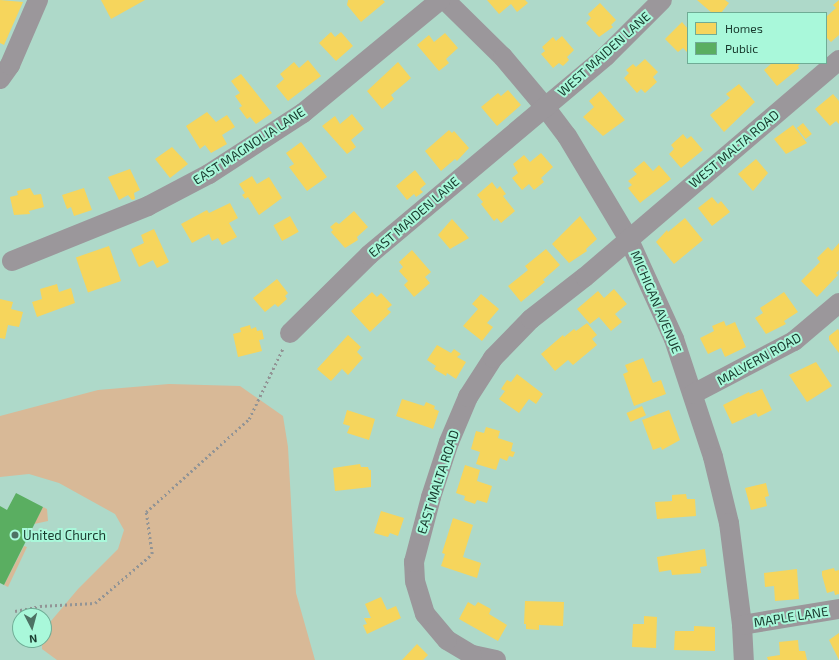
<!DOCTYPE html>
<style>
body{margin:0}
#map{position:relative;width:839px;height:660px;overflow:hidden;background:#aed9c9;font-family:"Exo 2",sans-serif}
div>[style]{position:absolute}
.green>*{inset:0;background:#d8b997}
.homes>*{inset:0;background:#f6d55c;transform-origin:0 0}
.public>*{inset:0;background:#5aae61}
.path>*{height:2.5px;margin-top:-1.25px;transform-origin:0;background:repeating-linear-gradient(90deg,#929495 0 2px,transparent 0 5px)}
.minor>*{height:20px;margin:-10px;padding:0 10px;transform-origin:10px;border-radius:10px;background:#9b979b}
.dots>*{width:11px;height:11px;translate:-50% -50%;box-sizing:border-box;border:2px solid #a9f8da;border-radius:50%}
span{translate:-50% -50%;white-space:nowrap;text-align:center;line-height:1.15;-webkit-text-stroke:4px #a9f8da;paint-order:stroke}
.street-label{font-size:13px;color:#193a2e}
.poi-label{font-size:13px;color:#193a2e}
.left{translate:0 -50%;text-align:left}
.legend{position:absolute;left:687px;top:12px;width:140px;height:52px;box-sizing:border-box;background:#a9f8da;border:1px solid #6fac95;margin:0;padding:5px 7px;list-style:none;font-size:12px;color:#193a2e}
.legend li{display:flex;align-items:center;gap:8px;height:20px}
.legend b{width:20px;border:1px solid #6fac95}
.north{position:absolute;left:12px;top:608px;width:40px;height:40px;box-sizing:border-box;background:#a9f8da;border:1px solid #6fac95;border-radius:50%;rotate:174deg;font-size:11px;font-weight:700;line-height:16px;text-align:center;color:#193a2e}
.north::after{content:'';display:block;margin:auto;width:14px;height:18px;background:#4d7264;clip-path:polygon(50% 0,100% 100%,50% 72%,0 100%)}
</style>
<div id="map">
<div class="green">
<i style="clip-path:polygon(169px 384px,240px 386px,283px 416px,288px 447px,296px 593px,315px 660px,57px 660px,42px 649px,42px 640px,51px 621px,78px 589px,118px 549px,124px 530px,115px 514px,59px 483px,29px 474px,0 477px,0 416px,98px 390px)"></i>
<i style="clip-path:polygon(43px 507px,47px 509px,48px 521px,34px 524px)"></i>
<i style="clip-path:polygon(24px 546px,27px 547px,8px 587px,4px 585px)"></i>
</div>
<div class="homes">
<i style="clip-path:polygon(0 0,23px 2px,4px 45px,0 43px)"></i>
<i style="clip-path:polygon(101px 0,145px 0,111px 19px)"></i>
<i style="clip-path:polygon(348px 0,383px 0,385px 2px,361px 22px,347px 5px)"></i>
<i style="clip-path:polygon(487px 0,525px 0,528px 3px,517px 12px,511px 4px,499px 14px)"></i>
<i style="clip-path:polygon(697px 0,725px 0,729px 3px,721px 13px,712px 13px)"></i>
<i style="clip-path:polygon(839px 0,839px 35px,831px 42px,826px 37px,826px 17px,836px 8px,833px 5px)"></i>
<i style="clip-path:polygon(600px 3px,616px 20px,611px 25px,613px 27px,599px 37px,586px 23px,591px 18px,588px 14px)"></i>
<i style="clip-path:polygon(682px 22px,688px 29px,688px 53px,683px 48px,678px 52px,665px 39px)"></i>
<i style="clip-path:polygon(331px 32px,335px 37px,341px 32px,353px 46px,336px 61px,319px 43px)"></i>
<i style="clip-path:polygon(445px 33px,458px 48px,446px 59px,449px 63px,439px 71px,417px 45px,429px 35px,434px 42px)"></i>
<i style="clip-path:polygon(562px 36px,574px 50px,567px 57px,569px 60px,563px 66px,559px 63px,553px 68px,541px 54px,545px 51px,542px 47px,553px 37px,556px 41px)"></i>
<i style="clip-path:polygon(645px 59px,658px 72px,653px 77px,657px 82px,645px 93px,641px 89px,637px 93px,624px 78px,629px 73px,626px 70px,633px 64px,636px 67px)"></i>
<i style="clip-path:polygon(308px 60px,321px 76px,288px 101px,276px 86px,284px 79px,280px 74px,294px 62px,299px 68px)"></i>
<i style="clip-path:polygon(398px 62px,411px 78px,391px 95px,394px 99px,382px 109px,367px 91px)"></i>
<i style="clip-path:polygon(772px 63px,801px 63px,798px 66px,799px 68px,777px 86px,764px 70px)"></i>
<i style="clip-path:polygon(241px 74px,272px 113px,256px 124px,250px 117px,247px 119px,239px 108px,242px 106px,235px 96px,240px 93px,231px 81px)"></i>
<i style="clip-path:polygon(739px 84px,755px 102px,724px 132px,710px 115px,730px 98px,726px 94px)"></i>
<i style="clip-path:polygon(508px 90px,521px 105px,497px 126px,481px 107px,498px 93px,501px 96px)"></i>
<i style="clip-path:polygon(600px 91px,625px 120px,603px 136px,583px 117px,594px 107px,589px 101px)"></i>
<i style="clip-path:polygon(833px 94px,839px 101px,839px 124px,836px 121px,830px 126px,815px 109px)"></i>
<i style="clip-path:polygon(207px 112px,216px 122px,227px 115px,235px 127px,222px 135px,227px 144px,211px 153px,205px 145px,200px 149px,186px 126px)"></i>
<i style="clip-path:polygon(352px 114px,364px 129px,351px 140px,356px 147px,347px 154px,322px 126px,335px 116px,340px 124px)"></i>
<i style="left:803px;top:123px;width:14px;height:8px;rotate:51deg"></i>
<i style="clip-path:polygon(793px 125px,807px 143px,786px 154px,774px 139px)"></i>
<i style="clip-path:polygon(449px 130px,452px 133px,454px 131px,469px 148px,457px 161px,455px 159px,441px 171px,425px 151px)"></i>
<i style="clip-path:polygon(683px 134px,687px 139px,691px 136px,703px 150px,681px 168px,669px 154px,674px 149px,671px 145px)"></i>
<i style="clip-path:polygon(301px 142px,327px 177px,307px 191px,289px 167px,294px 164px,286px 153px)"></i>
<i style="clip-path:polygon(172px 147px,188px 164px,170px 178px,155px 159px)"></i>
<i style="clip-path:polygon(541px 153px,553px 167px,541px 178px,544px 182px,534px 190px,529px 184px,522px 190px,512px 178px,518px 173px,513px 164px,524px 155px,530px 162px)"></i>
<i style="clip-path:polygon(756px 159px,768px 173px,753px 191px,738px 174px)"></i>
<i style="clip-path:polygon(644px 161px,653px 171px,659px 165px,671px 179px,640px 203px,628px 188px,632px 185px,628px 181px,637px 174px,633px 170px)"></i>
<i style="clip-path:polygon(130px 169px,140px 190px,134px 193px,135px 199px,132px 200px,128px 195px,119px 200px,108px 177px)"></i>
<i style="clip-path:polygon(415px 170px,426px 184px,420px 189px,423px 192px,416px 197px,414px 194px,407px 200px,396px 186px)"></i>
<i style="clip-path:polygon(252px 176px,257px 184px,269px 177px,282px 198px,259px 215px,248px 197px,245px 199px,242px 195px,245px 193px,239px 184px)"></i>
<i style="clip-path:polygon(492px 182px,497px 189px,500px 186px,506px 194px,503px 196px,515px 211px,501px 223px,497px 218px,494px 221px,481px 204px,483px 202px,477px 195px)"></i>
<i style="clip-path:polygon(30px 188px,34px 195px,41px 194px,44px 207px,29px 211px,30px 214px,14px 215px,10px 197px,18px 195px,17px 191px)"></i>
<i style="clip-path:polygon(84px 188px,92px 210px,74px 216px,71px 207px,67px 209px,62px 195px)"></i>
<i style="clip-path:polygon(712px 197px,718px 204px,721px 201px,730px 212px,712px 226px,698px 208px)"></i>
<i style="clip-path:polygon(230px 203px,238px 218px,229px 223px,237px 237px,222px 245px,218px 238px,212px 241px,209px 234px,192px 243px,181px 224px,207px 210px,209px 213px)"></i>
<i style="clip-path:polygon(354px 211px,368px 227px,357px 237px,358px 240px,345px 248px,331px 232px,333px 230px,330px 227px,336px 222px,339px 224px)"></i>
<i style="left:290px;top:216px;width:18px;height:19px;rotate:61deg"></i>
<i style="clip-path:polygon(580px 216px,597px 239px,586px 249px,587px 251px,569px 263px,552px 244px)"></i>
<i style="clip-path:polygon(685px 218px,703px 240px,674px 264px,656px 242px,667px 230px,668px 232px)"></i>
<i style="clip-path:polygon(452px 219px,469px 238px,450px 249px,438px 235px)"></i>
<i style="clip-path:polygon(154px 229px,169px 262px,157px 268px,153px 260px,139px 267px,131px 249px,144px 243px,141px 235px)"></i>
<i style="clip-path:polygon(839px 243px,839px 270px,836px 273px,838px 275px,817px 297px,801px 281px,820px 262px,817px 258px,828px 247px,832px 251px)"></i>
<i style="left:109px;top:246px;width:37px;height:35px;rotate:71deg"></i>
<i style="clip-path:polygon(546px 249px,560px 265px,543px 280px,545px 282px,521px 302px,508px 286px,528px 270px,525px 266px)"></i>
<i style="clip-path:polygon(412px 250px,431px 272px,425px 277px,430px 283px,414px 297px,404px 285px,408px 281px,399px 271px,403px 267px,399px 262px)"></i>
<i style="clip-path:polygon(277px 279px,288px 293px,285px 296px,287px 299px,278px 307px,275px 304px,265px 312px,253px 298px)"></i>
<i style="clip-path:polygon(57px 284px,59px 292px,71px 288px,75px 303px,37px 317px,32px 302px,42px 299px,40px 289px)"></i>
<i style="clip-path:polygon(614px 289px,627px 304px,615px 314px,622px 322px,611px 331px,599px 317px,590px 324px,577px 309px,598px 291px,604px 298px)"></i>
<i style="clip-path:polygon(372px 292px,377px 297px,381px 293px,392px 305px,387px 309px,391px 312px,370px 332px,351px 311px)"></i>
<i style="clip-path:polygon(784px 292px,798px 312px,784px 321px,786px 324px,766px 334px,755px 318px,763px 313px,760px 308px)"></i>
<i style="clip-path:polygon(481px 294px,499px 309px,487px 323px,493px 327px,482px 341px,463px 326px,478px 309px,472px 304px)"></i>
<i style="clip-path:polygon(0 299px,13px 302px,11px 309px,23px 312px,19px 327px,8px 325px,5px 339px,0 338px)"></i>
<i style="clip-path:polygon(724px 321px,726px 326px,735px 322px,746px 347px,725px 357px,721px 348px,708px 354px,700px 338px,714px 331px,712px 326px)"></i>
<i style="clip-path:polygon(587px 323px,597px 335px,592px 339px,597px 345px,573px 365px,568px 360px,555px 371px,541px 354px,563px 335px,564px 337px,574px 329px,576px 331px)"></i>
<i style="clip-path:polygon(250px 325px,251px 329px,256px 327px,257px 331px,262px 330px,264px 339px,259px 340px,262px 351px,238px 357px,233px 334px,241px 332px,240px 328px)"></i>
<i style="clip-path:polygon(838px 329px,839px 331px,839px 353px,829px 340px,829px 336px)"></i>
<i style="clip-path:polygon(348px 335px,361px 347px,357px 352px,363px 358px,348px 375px,342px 369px,331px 381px,317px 369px)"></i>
<i style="clip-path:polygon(437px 345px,451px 353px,454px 349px,461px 354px,457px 357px,466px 362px,456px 379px,447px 373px,446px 376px,434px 369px,436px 366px,427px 360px)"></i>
<i style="clip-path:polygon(643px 358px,653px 383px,661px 380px,666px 394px,634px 406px,623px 374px,628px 372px,625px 365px)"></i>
<i style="clip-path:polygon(816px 362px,832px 386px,807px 402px,789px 375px)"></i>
<i style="clip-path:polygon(517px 374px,543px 394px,536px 404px,529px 399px,519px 413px,499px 399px,505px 391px,501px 389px,507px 380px,511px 382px)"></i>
<i style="clip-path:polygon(762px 389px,772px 410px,758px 417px,756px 413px,732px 424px,723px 405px,749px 392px,750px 394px)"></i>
<i style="clip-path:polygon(402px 399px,424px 406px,426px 402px,435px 406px,434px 409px,439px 411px,433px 429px,396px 416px)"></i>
<i style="left:642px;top:406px;width:10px;height:17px;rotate:66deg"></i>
<i style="clip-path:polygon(347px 410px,375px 419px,369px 440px,347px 433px,350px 426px,343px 424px)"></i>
<i style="clip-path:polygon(669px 410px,680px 440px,662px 450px,661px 447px,653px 450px,642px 420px)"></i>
<i style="clip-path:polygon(486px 427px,500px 431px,498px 438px,513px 443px,511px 451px,515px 452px,513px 457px,509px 456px,507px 461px,500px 458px,496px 470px,476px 464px,480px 452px,471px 449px,476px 431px,484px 433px)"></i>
<i style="clip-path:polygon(360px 464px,361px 467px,368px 467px,369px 470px,371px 470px,371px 487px,335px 491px,333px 468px)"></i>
<i style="clip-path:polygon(465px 465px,480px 470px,477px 481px,492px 486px,487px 503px,477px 500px,475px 504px,464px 500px,465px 496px,456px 493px)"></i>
<i style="clip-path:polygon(766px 483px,769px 496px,765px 497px,767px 506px,751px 510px,745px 488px)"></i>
<i style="clip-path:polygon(686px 494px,687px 499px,695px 499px,696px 516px,657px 519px,655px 502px,672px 501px,672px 495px)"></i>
<i style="clip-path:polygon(381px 511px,404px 518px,398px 536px,390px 533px,388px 537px,374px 533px)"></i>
<i style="clip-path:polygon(453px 518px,473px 525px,463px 557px,481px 563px,477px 578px,441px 566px,445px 554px,442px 553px)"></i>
<i style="clip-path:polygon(705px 549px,707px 566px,700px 567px,701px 573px,672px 575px,671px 570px,659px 572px,657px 557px)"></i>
<i style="clip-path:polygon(834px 568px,835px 571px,839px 570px,839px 594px,835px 595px,834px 591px,827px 593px,822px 575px,822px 571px)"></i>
<i style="clip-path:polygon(797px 569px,799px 599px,775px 601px,774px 586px,765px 587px,764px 573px)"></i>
<i style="clip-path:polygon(381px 597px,387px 610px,396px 606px,401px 618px,367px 634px,363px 625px,367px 624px,364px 618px,371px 618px,365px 604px)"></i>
<i style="clip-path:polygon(525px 601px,564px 602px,563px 626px,539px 625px,539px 630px,526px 629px,526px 624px,524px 624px)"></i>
<i style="clip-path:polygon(468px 602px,475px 606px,478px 602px,491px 609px,489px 614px,507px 625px,498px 641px,459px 619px)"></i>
<i style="clip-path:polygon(644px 616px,657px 617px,656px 648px,632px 647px,633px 624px,644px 624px)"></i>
<i style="clip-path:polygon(694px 626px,715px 627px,715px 651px,674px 650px,675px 631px,694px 631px)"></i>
<i style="clip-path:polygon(839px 633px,839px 660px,829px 640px)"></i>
<i style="clip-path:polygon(798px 640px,799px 651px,805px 651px,807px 660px,768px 660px,767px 657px,780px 655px,779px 642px)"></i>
<i style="clip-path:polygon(417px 644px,428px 655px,423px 660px,402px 660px)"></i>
</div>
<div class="public">
<i style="clip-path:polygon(16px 493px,43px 507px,4px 585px,0 583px,0 506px,7px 510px)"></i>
</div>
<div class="path">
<i style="left:15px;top:611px;width:25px;rotate:-11deg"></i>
<i style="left:40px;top:606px;width:55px;rotate:-3.1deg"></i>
<i style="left:95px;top:603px;width:75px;rotate:-40.7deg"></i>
<i style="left:152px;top:554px;width:42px;rotate:-98.1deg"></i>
<i style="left:146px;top:512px;width:139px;rotate:-42.1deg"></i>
<i style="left:249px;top:419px;width:79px;rotate:-64.4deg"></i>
</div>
<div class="minor">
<i style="left:445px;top:0;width:81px;rotate:44.5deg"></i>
<i style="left:503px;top:57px;width:65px;rotate:50deg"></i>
<i style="left:545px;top:107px;width:36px;rotate:53deg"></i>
<i style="left:567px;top:136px;width:119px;rotate:59.1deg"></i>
<i style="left:628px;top:238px;width:111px;rotate:65.5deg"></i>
<i style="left:674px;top:339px;width:124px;rotate:71.7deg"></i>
<i style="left:713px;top:457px;width:68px;rotate:76.4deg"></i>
<i style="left:729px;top:523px;width:103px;rotate:82.7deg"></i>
<i style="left:742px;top:625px;width:35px;rotate:87deg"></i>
<i style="left:0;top:79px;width:17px;rotate:-54deg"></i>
<i style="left:10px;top:65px;width:71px;rotate:-66.7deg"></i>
<i style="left:12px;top:261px;width:147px;rotate:-22deg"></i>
<i style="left:148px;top:206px;width:69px;rotate:-27.7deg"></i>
<i style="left:209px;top:174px;width:112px;rotate:-33deg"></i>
<i style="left:303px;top:113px;width:178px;rotate:-39.5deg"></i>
<i style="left:290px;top:333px;width:111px;rotate:-44.6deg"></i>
<i style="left:369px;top:255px;width:309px;rotate:-40deg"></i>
<i style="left:606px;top:56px;width:79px;rotate:-45deg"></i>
<i style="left:693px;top:394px;width:114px;rotate:-27.7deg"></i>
<i style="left:794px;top:341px;width:59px;rotate:-40.2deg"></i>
<i style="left:742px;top:625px;width:98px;rotate:-9.4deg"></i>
<i style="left:496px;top:660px;width:25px;rotate:-168deg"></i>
<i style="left:472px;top:655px;width:29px;rotate:-149deg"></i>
<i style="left:447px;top:640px;width:34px;rotate:-130deg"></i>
<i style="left:425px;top:614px;width:34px;rotate:-107deg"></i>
<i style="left:415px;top:581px;width:19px;rotate:-93deg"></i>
<i style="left:414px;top:562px;width:67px;rotate:-75.3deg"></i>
<i style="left:431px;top:497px;width:58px;rotate:-71.9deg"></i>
<i style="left:449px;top:442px;width:49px;rotate:-67.1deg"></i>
<i style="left:468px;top:397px;width:46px;rotate:-57.3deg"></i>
<i style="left:493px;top:358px;width:54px;rotate:-45.7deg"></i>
<i style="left:531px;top:319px;width:68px;rotate:-37.9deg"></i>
<i style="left:585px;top:277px;width:334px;rotate:-40.5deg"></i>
</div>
<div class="dots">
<i style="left:15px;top:535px;background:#4d7264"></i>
</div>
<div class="street-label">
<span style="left:604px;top:54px;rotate:-42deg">WEST MAIDEN LANE</span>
<span style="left:249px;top:146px;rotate:-33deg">EAST MAGNOLIA LANE</span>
<span style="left:734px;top:149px;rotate:-40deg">WEST MALTA ROAD</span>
<span style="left:414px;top:217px;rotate:-41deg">EAST MAIDEN LANE</span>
<span style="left:656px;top:302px;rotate:67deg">MICHIGAN AVENUE</span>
<span style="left:759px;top:359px;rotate:-29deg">MALVERN ROAD</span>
<span style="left:438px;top:482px;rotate:-72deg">EAST MALTA ROAD</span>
<span style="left:791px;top:617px;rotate:-9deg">MAPLE LANE</span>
</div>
<div class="poi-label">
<span class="left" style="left:23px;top:535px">United Church</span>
</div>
<ul class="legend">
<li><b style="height:11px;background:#f6d55c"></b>Homes</li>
<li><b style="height:11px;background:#5aae61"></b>Public</li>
</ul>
<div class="north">N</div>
</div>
